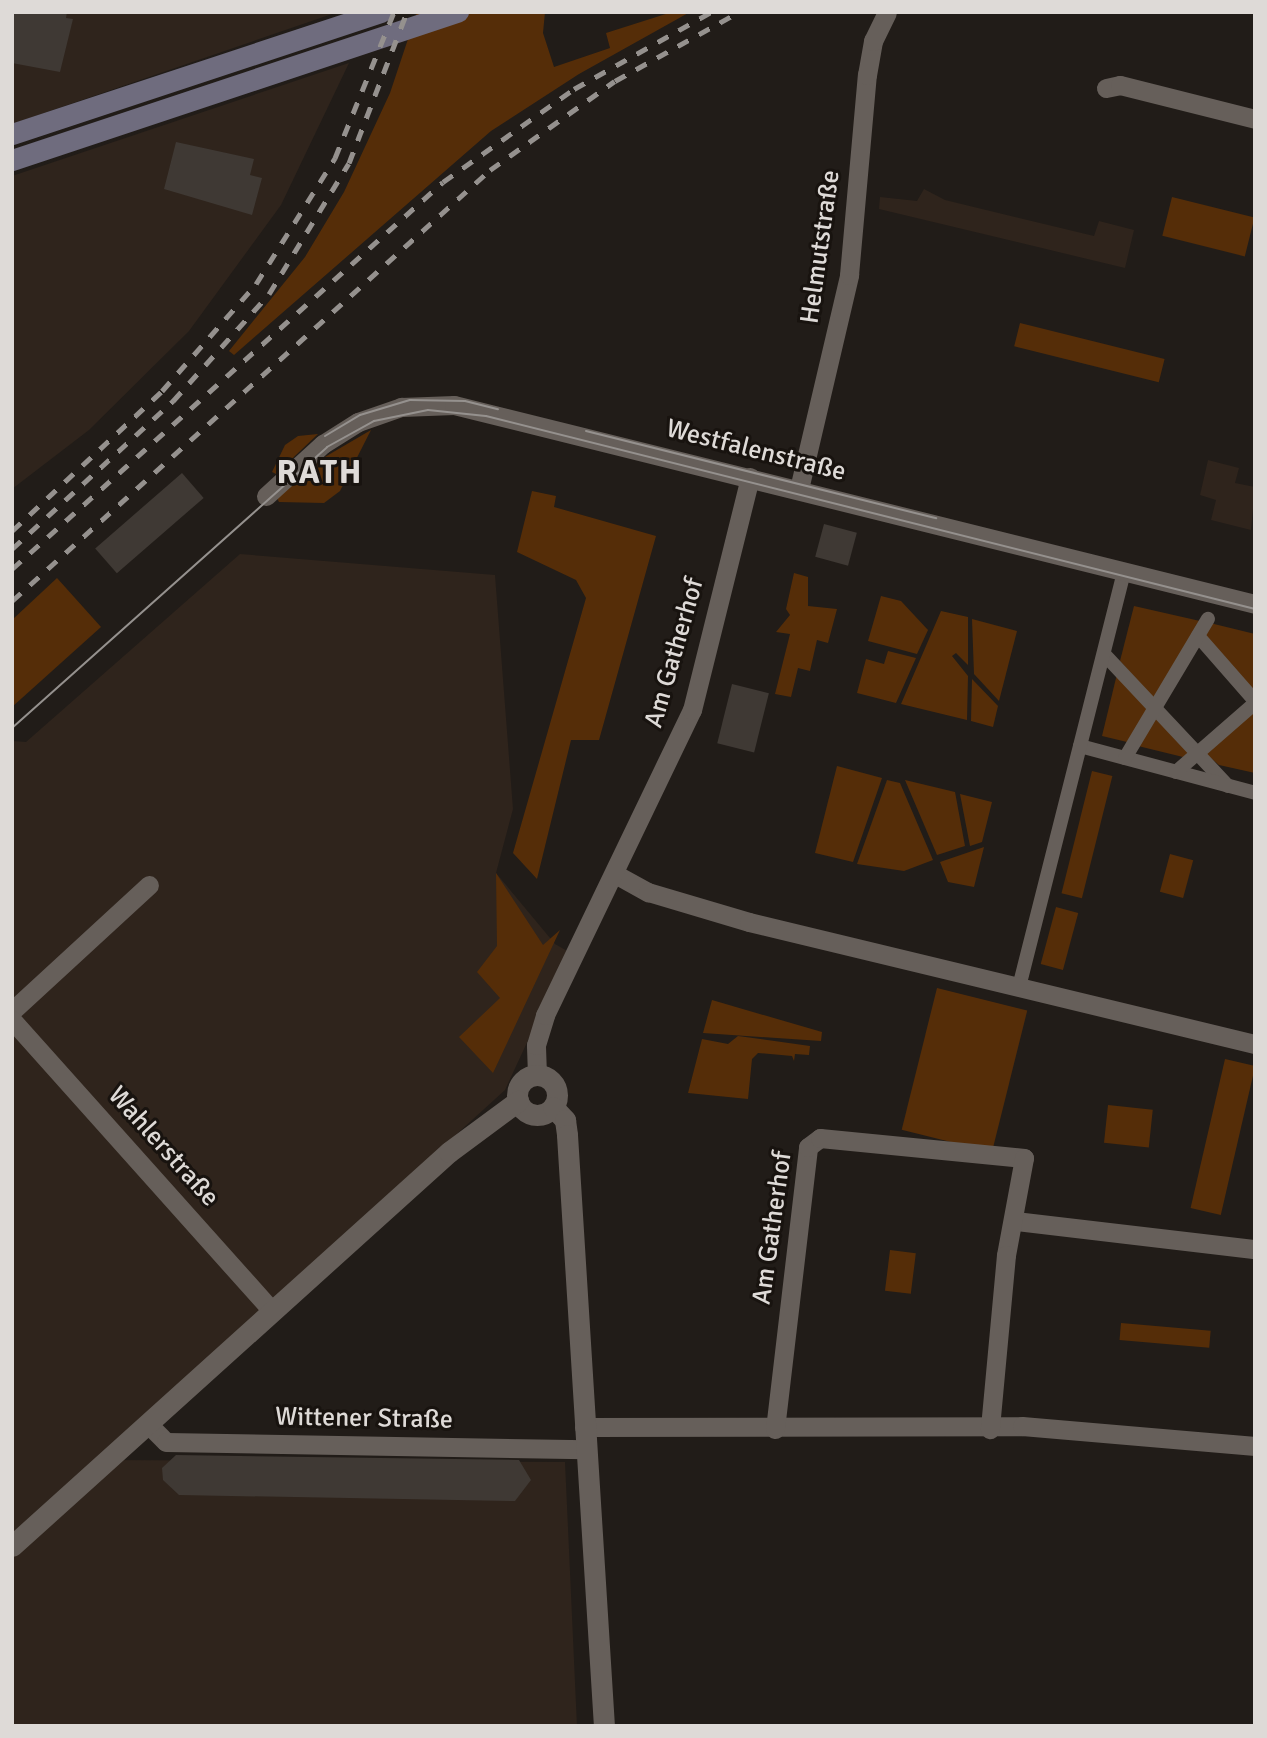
<!DOCTYPE html>
<meta charset="utf-8">
<style>
body{margin:0}
#map{position:relative;width:1267px;height:1738px;overflow:hidden;background:#211c18;font-family:Signika,sans-serif}
div>[style]{position:absolute}
.built>*{inset:0;background:#2f241c}
.green>*{inset:0;background:#552d08;transform-origin:0 0}
.building>*{inset:0;background:#3f3934;transform-origin:0 0}
.pedestrian>*{height:14px;margin:-7px;padding:0 7px;transform-origin:7px;border-radius:7px;background:#665f5a}
.minor>*{height:19px;margin:-9.5px;padding:0 9.5px;transform-origin:9.5px;border-radius:9.5px;background:#665f5a}
.tertiary>*{height:21px;margin:-10.5px;padding:0 10.5px;transform-origin:10.5px;border-radius:10.5px;background:#665f5a}
.tertiary>.ring{margin:-10.5px;padding:0;box-sizing:content-box;background:none;border:21px solid #665f5a;border-radius:50%}
.secondary>*{height:21px;margin:-10.5px;padding:0 10.5px;transform-origin:10.5px;border-radius:10.5px;background:#6f6c7e}
.tram>*{height:2px;margin:-1px;padding:0 1px;transform-origin:1px;border-radius:1px;background:#95918e}
.rail>*{height:5px;margin-top:-2.5px;transform-origin:0;background:repeating-linear-gradient(90deg,#95918e 0 12px,transparent 0 24px)}
span{translate:-50% -50%;white-space:nowrap;text-align:center;line-height:1.15;-webkit-text-stroke:6px #18130f;paint-order:stroke}
.street-label{font-size:26px;color:#dedad7}
.district-label{font-size:33px;color:#dedad7;font-weight:700;letter-spacing:2px}
.frame{position:absolute;inset:0;border:14px solid #dedad7;pointer-events:none}
</style>
<div id="map">
<div class="built">
<i style="clip-path:polygon(12px 12px,338px 12px,12px 124px)"></i>
<i style="clip-path:polygon(349px 63px,281px 205px,189px 331px,89px 430px,12px 489px,12px 176px)"></i>
<i style="clip-path:polygon(924px 189px,945px 200px,1094px 236px,1099px 221px,1134px 230px,1125px 268px,879px 209px,880px 197px,917px 201px)"></i>
<i style="clip-path:polygon(1208px 460px,1239px 468px,1235px 483px,1255px 487px,1251px 530px,1211px 520px,1216px 500px,1200px 495px)"></i>
<i style="clip-path:polygon(240px 554px,495px 575px,513px 809px,496px 873px,555px 944px,569px 952px,505px 1090px,99px 1460px,565px 1462px,577px 1726px,12px 1726px,12px 741px,26px 742px)"></i>
</div>
<div class="green">
<i style="clip-path:polygon(417px 12px,545px 12px,543px 33px,554px 67px,610px 48px,606px 33px,672px 12px,690px 12px,579px 74px,491px 131px,234px 355px,229px 351px,305px 257px,344px 192px,390px 93px)"></i>
<i style="left:1172px;top:197px;width:85px;height:40px;rotate:14deg"></i>
<i style="left:1020px;top:323px;width:149px;height:24px;rotate:14deg"></i>
<i style="clip-path:polygon(371px 430px,340px 491px,324px 503px,279px 502px,277px 498px,318px 461px)"></i>
<i style="clip-path:polygon(318px 434px,276px 474px,272px 472px,285px 445px,298px 436px)"></i>
<i style="clip-path:polygon(532px 491px,556px 496px,554px 507px,656px 536px,599px 740px,571px 740px,537px 879px,513px 853px,586px 598px,576px 580px,517px 552px)"></i>
<i style="clip-path:polygon(794px 573px,808px 577px,808px 606px,837px 609px,828px 643px,817px 640px,810px 671px,798px 668px,791px 697px,775px 694px,790px 634px,776px 632px,790px 615px,786px 609px)"></i>
<i style="clip-path:polygon(57px 578px,101px 627px,12px 707px,12px 620px)"></i>
<i style="clip-path:polygon(881px 596px,901px 601px,928px 630px,917px 654px,868px 641px)"></i>
<i style="clip-path:polygon(1134px 606px,1200px 621px,1154px 699px,1120px 661px)"></i>
<i style="clip-path:polygon(941px 611px,968px 617px,968px 665px,956px 653px,952px 656px,968px 676px,967px 720px,901px 704px)"></i>
<i style="clip-path:polygon(972px 619px,1017px 631px,999px 701px,974px 674px)"></i>
<i style="clip-path:polygon(1210px 623px,1255px 634px,1255px 695px,1203px 636px)"></i>
<i style="clip-path:polygon(888px 651px,916px 658px,896px 703px,857px 693px,866px 659px,884px 664px)"></i>
<i style="clip-path:polygon(1117px 674px,1150px 707px,1127px 742px,1102px 736px)"></i>
<i style="clip-path:polygon(972px 679px,998px 706px,993px 727px,971px 721px)"></i>
<i style="clip-path:polygon(1255px 710px,1255px 773px,1219px 765px,1205px 753px)"></i>
<i style="clip-path:polygon(1156px 714px,1191px 751px,1183px 757px,1138px 746px)"></i>
<i style="clip-path:polygon(837px 766px,882px 778px,853px 862px,815px 853px)"></i>
<i style="left:1092px;top:771px;width:21px;height:126px;rotate:14deg"></i>
<i style="clip-path:polygon(887px 780px,900px 783px,933px 860px,904px 871px,857px 864px)"></i>
<i style="clip-path:polygon(905px 780px,955px 792px,965px 846px,937px 855px)"></i>
<i style="clip-path:polygon(960px 794px,992px 802px,982px 842px,970px 846px)"></i>
<i style="clip-path:polygon(984px 847px,974px 887px,948px 882px,940px 862px)"></i>
<i style="left:1170px;top:854px;width:24px;height:39px;rotate:15deg"></i>
<i style="clip-path:polygon(496px 873px,543px 945px,560px 930px,493px 1073px,459px 1037px,500px 998px,477px 972px,497px 946px)"></i>
<i style="left:1056px;top:907px;width:23px;height:59px;rotate:15deg"></i>
<i style="left:937px;top:988px;width:93px;height:146px;rotate:14deg"></i>
<i style="clip-path:polygon(712px 1000px,822px 1032px,821px 1041px,703px 1033px)"></i>
<i style="clip-path:polygon(738px 1036px,810px 1046px,809px 1055px,795px 1054px,794px 1061px,792px 1056px,758px 1053px,752px 1059px,748px 1099px,688px 1093px,702px 1039px,728px 1044px)"></i>
<i style="left:1225px;top:1059px;width:31px;height:153px;rotate:13deg"></i>
<i style="left:1108px;top:1105px;width:45px;height:38px;rotate:6deg"></i>
<i style="left:890px;top:1250px;width:26px;height:41px;rotate:7deg"></i>
<i style="left:1121px;top:1323px;width:90px;height:17px;rotate:5deg"></i>
</div>
<div class="building">
<i style="clip-path:polygon(12px 12px,67px 12px,66px 18px,73px 19px,60px 72px,12px 63px)"></i>
<i style="clip-path:polygon(176px 142px,254px 159px,250px 175px,262px 178px,252px 215px,164px 189px)"></i>
<i style="left:182px;top:473px;width:33px;height:115px;rotate:49deg"></i>
<i style="left:824px;top:524px;width:34px;height:34px;rotate:15deg"></i>
<i style="left:732px;top:684px;width:38px;height:61px;rotate:14deg"></i>
<i style="clip-path:polygon(176px 1455px,519px 1460px,531px 1480px,515px 1501px,179px 1495px,163px 1480px,162px 1468px)"></i>
</div>
<div class="pedestrian">
<i style="left:1198px;top:636px;width:86px;rotate:48.8deg"></i>
<i style="left:1104px;top:654px;width:181px;rotate:46.8deg"></i>
<i style="left:1080px;top:746px;width:181px;rotate:15deg"></i>
<i style="left:1125px;top:758px;width:162px;rotate:-59.2deg"></i>
<i style="left:1176px;top:772px;width:105px;rotate:-41.1deg"></i>
<i style="left:1019px;top:987px;width:428px;rotate:-75.8deg"></i>
</div>
<div class="minor">
<i style="left:1106px;top:88px;width:14px;rotate:-12deg"></i>
<i style="left:1120px;top:85px;width:139px;rotate:14.1deg"></i>
<i style="left:799px;top:489px;width:220px;rotate:-76.8deg"></i>
<i style="left:849px;top:275px;width:201px;rotate:-84.9deg"></i>
<i style="left:867px;top:75px;width:35px;rotate:-80deg"></i>
<i style="left:873px;top:41px;width:32px;rotate:-64deg"></i>
<i style="left:266px;top:496px;width:77px;rotate:-42.4deg"></i>
<i style="left:323px;top:444px;width:41px;rotate:-32.2deg"></i>
<i style="left:358px;top:422px;width:46px;rotate:-19.2deg"></i>
<i style="left:401px;top:407px;width:53px;rotate:-2.2deg"></i>
<i style="left:454px;top:405px;width:825px;rotate:13.95deg"></i>
<i style="left:615px;top:874px;width:38px;rotate:29deg"></i>
<i style="left:648px;top:892px;width:105px;rotate:16.5deg"></i>
<i style="left:749px;top:922px;width:520px;rotate:13.56deg"></i>
<i style="left:12px;top:1011px;width:186px;rotate:-42.6deg"></i>
<i style="left:12px;top:1020px;width:390px;rotate:48.2deg"></i>
<i style="left:537px;top:1075px;width:30px;rotate:-92deg"></i>
<i style="left:536px;top:1045px;width:31px;rotate:-73deg"></i>
<i style="left:545px;top:1015px;width:339px;rotate:-64.3deg"></i>
<i style="left:692px;top:710px;width:240px;rotate:-76deg"></i>
<i style="left:1015px;top:1221px;width:242px;rotate:6.7deg"></i>
<i style="left:148px;top:1424px;width:25px;rotate:45deg"></i>
<i style="left:166px;top:1442px;width:420px;rotate:1deg"></i>
<i style="left:584px;top:1427px;width:438px;rotate:-0.1deg"></i>
<i style="left:1022px;top:1426px;width:234px;rotate:4.9deg"></i>
<i style="left:775px;top:1429px;width:284px;rotate:-83.3deg"></i>
<i style="left:808px;top:1147px;width:15px;rotate:-37deg"></i>
<i style="left:820px;top:1138px;width:205px;rotate:5.6deg"></i>
<i style="left:1024px;top:1158px;width:99px;rotate:100.5deg"></i>
<i style="left:1006px;top:1255px;width:175px;rotate:95.3deg"></i>
</div>
<div class="tertiary">
<i class="ring" style="left:517px;top:1075px;width:19px;height:19px"></i>
<i style="left:553px;top:1107px;width:18px;rotate:47deg"></i>
<i style="left:565px;top:1120px;width:15px;rotate:82deg"></i>
<i style="left:567px;top:1135px;width:592px;rotate:86.42deg"></i>
<i style="left:12px;top:1546px;width:588px;rotate:-42.04deg"></i>
<i style="left:449px;top:1152px;width:86px;rotate:-36.5deg"></i>
</div>
<div class="secondary">
<i style="left:12px;top:134px;width:389px;rotate:-18.3deg"></i>
<i style="left:12px;top:160px;width:470px;rotate:-18.4deg"></i>
</div>
<div class="tram">
<i style="left:586px;top:431px;width:361px;rotate:14deg"></i>
<i style="left:325px;top:436px;width:41px;rotate:-31deg"></i>
<i style="left:360px;top:415px;width:52px;rotate:-16.7deg"></i>
<i style="left:410px;top:400px;width:55px;rotate:1deg"></i>
<i style="left:465px;top:401px;width:34px;rotate:14deg"></i>
<i style="left:12px;top:728px;width:422px;rotate:-41.7deg"></i>
<i style="left:327px;top:447px;width:54px;rotate:-29deg"></i>
<i style="left:374px;top:421px;width:55px;rotate:-11.5deg"></i>
<i style="left:428px;top:410px;width:58px;rotate:5.9deg"></i>
<i style="left:486px;top:416px;width:793px;rotate:14.09deg"></i>
</div>
<div class="rail">
<i style="left:12px;top:531px;width:205px;rotate:-43deg"></i>
<i style="left:162px;top:391px;width:142px;rotate:-48.7deg"></i>
<i style="left:256px;top:284px;width:149px;rotate:-57.9deg"></i>
<i style="left:335px;top:158px;width:157px;rotate:-68deg"></i>
<i style="left:12px;top:549px;width:219px;rotate:-42.6deg"></i>
<i style="left:173px;top:401px;width:144px;rotate:-48.1deg"></i>
<i style="left:269px;top:294px;width:153px;rotate:-58.6deg"></i>
<i style="left:349px;top:163px;width:162px;rotate:-69deg"></i>
<i style="left:12px;top:569px;width:579px;rotate:-41.92deg"></i>
<i style="left:443px;top:182px;width:161px;rotate:-35.4deg"></i>
<i style="left:574px;top:89px;width:157px;rotate:-29.3deg"></i>
<i style="left:12px;top:601px;width:644px;rotate:-42.04deg"></i>
<i style="left:490px;top:170px;width:153px;rotate:-35.5deg"></i>
<i style="left:615px;top:81px;width:142px;rotate:-29.1deg"></i>
</div>
<div class="street-label">
<span style="left:821px;top:247px;rotate:-82deg">Helmutstraße</span>
<span style="left:756px;top:451px;rotate:14deg">Westfalenstraße</span>
<span style="left:675px;top:653px;rotate:-74deg">Am Gatherhof</span>
<span style="left:163px;top:1147px;rotate:48deg">Wahlerstraße</span>
<span style="left:773px;top:1228px;rotate:-82deg">Am Gatherhof</span>
<span style="left:364px;top:1419px;rotate:1deg">Wittener Straße</span>
</div>
<div class="district-label">
<span style="left:320px;top:473px">RATH</span>
</div>
<div class="frame"></div>
</div>
